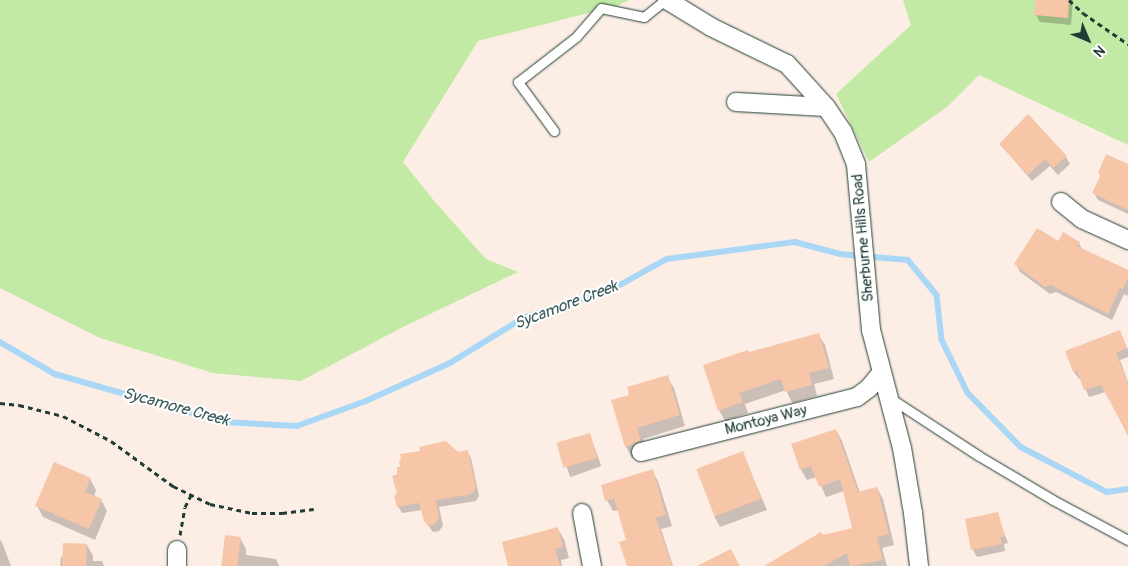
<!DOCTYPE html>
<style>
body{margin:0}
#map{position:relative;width:1128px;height:566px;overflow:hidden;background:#fdeee5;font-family:Pangolin,sans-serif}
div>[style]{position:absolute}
.green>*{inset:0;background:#c3eaa5}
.shadow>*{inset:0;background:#0003;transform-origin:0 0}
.stream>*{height:5.5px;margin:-2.75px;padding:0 2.75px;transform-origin:2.75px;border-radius:2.75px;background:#aad7f6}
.building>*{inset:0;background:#f7c5a7;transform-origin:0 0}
.path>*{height:3px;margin-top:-1.5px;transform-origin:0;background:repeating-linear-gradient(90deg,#1f3d34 0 5px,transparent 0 9px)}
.roads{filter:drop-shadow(0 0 1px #1f3d34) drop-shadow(0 0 1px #1f3d34)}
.lane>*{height:9px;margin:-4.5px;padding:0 4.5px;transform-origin:4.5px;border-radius:4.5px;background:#fff}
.street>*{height:18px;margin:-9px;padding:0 9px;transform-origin:9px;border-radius:9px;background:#fff}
span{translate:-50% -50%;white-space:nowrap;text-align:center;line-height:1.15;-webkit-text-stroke:4px #fff;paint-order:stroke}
.street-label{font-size:15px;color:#1f3d34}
.water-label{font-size:16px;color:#3b5c5b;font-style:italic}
.north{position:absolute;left:1063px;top:15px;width:50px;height:50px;-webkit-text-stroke:4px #fff;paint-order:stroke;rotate:135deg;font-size:14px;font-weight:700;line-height:20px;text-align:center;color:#1f3d34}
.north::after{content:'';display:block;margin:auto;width:18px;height:22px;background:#1f3d34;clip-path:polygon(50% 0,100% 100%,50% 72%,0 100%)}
</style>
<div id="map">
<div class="green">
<i style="clip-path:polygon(0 0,630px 0,616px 6px,478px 41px,403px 162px,435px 202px,486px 259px,518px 272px,405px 326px,301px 381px,213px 373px,100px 338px,0 288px)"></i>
<i style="clip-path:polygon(903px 0,1128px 0,1128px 145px,979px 75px,947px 107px,869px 162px,836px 94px,911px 25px)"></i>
</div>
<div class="shadow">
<i style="clip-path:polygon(1037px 0,1073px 0,1071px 25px,1040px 22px,1036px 15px)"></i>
<i style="clip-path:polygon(1001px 145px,1066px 157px,1070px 164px,1058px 175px,1050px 166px,1032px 181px)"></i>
<i style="clip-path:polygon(1128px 165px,1128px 214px,1098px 200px,1094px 193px,1101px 176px,1099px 173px)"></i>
<i style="clip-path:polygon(1058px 242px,1079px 243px,1083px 251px,1128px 271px,1128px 294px,1127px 296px,1124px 294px,1112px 320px,1056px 292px,1050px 294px,1020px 272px,1016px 264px)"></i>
<i style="clip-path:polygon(1119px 331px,1128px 350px,1128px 357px,1120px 360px,1128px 382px,1128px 436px,1106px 392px,1089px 397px,1081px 378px,1079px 379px,1074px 372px,1067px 351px)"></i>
<i style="clip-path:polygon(818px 334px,825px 345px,834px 379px,814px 384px,817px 396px,792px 403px,786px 390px,745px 404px,748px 413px,725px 421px,719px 410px,749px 354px)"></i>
<i style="clip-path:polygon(667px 377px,674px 388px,685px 426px,643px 439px,647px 452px,632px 458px,626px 447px,613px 401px,631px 396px)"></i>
<i style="clip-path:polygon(836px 430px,842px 441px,860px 493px,877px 488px,883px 499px,894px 545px,882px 548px,887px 566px,767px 566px,823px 536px,853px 529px,844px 491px,826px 497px,817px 477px,807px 480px,801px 470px)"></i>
<i style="left:590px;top:435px;width:33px;height:33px;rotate:70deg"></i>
<i style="clip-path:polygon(467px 451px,471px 458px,479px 496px,476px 501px,439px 507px,443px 526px,439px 531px,433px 532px,425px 521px,422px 510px,402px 513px,398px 506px,457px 453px)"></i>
<i style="clip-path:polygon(742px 452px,767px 510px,720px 527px,714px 516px)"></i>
<i style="clip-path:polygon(652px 471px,658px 481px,672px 526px,661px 529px,673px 566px,628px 566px,628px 541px,619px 510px,613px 511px,607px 500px)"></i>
<i style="clip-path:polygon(90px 479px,96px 490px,94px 497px,101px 500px,107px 511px,95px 540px,43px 517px,37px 506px)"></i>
<i style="clip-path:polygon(997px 514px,1008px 543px,1004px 544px,1005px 551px,977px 557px,973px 550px)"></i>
<i style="clip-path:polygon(557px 528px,564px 539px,569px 558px,561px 560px,562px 566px,510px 566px)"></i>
<i style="clip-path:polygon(240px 538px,246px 549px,246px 555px,276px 559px,279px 566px,222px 566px)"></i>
<i style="clip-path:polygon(0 539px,3px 545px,11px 566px,0 566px)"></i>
<i style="clip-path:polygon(87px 545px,93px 556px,93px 561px,102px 561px,104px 566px,60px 566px,61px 557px)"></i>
</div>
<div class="stream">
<i style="left:0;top:342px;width:64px;rotate:30.2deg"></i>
<i style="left:55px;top:374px;width:176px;rotate:15.9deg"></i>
<i style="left:224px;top:422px;width:73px;rotate:3.1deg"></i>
<i style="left:297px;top:426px;width:73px;rotate:-19.9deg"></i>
<i style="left:366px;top:401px;width:92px;rotate:-24.3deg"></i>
<i style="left:450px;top:363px;width:88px;rotate:-31.5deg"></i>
<i style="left:525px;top:317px;width:90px;rotate:-17.4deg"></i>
<i style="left:611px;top:290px;width:64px;rotate:-29deg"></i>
<i style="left:667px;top:259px;width:129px;rotate:-7.6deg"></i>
<i style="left:795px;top:242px;width:47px;rotate:14.9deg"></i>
<i style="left:840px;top:254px;width:68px;rotate:5deg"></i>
<i style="left:908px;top:260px;width:45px;rotate:50.4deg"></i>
<i style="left:937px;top:295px;width:45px;rotate:83.7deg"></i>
<i style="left:942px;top:340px;width:59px;rotate:63.9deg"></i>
<i style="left:968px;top:393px;width:76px;rotate:45.5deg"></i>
<i style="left:1021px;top:447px;width:97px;rotate:27.6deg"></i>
<i style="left:1107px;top:492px;width:21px;rotate:-8deg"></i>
</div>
<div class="building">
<i style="clip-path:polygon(1036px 0,1069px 0,1068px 18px,1034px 15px)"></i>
<i style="clip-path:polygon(1028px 114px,1067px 156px,1053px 168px,1045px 159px,1028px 175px,999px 144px)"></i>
<i style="clip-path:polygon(1106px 154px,1128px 164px,1128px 210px,1092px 193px,1101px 174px,1098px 173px)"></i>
<i style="clip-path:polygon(1037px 228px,1058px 241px,1063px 232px,1080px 242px,1077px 246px,1128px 270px,1128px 278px,1123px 289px,1120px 288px,1108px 314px,1051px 285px,1045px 287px,1014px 264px)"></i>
<i style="clip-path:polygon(1120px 330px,1127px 348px,1116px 353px,1128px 383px,1128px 435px,1101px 385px,1084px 390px,1077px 371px,1073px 372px,1065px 351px)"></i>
<i style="clip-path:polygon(819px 333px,829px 368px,809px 373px,812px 385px,785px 392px,781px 379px,739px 393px,743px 402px,718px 411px,703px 365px,748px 350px,749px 352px)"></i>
<i style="clip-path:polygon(668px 375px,680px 415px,637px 428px,641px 441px,625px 447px,611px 400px,629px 395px,627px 387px)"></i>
<i style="clip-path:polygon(836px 429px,858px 492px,877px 487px,889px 534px,877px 537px,883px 560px,850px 566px,847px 553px,824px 566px,764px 566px,821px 532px,823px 535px,852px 528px,840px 479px,819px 487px,811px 466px,800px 470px,791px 444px)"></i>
<i style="left:590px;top:433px;width:26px;height:35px;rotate:74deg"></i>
<i style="clip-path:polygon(446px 441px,458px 452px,468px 450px,476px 488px,472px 494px,436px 500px,439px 518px,435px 524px,428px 526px,424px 521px,419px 503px,397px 507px,394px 496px,397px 493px,392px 476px,397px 474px,397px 467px,400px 467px,399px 460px,401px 460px,400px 454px,420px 451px,419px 447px)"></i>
<i style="left:743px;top:451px;width:51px;height:50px;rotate:69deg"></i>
<i style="clip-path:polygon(54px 462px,91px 478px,85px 492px,102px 499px,89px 529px,35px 506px)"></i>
<i style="clip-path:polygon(653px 469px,666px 515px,656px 518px,672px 566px,627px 566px,619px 542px,626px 540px,614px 498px,605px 501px,601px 485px)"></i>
<i style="clip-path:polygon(998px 512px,1005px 536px,1000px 537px,1002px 544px,971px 550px,965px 519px)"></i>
<i style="clip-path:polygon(558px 527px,563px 547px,555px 549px,560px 566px,508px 566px,502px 542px)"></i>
<i style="left:225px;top:535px;width:16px;height:31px;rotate:7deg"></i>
<i style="left:63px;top:543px;width:24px;height:23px;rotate:2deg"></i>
<i style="clip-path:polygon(731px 549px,740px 566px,697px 566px)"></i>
</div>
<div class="path">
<i style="left:1069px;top:0;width:19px;rotate:43deg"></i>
<i style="left:1083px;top:13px;width:55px;rotate:34.6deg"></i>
<i style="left:0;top:403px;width:19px;rotate:6deg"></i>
<i style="left:19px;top:405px;width:45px;rotate:14deg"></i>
<i style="left:63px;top:416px;width:54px;rotate:27.5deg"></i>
<i style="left:111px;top:441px;width:77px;rotate:36deg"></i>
<i style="left:173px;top:486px;width:41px;rotate:25.9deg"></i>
<i style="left:210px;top:504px;width:43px;rotate:12.1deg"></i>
<i style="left:252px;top:513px;width:30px"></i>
<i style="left:282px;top:513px;width:32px;rotate:-7deg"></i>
<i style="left:180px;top:535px;width:28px;rotate:-80deg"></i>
<i style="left:185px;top:507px;width:13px;rotate:-63deg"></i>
</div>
<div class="roads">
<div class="lane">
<i style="left:554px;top:131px;width:61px;rotate:-126.3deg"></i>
<i style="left:518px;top:82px;width:73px;rotate:-37.8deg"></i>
<i style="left:576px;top:37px;width:38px;rotate:-49deg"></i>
<i style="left:601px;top:8px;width:44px;rotate:11.8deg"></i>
<i style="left:644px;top:17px;width:27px;rotate:-39deg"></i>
<i style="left:890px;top:398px;width:106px;rotate:33.1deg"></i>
<i style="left:979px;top:456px;width:86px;rotate:30.7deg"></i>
<i style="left:1053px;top:500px;width:85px;rotate:28.1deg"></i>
</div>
<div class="street">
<i style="left:667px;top:0;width:52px;rotate:31.5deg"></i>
<i style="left:711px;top:27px;width:85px;rotate:26deg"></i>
<i style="left:787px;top:64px;width:58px;rotate:47.8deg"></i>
<i style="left:826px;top:107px;width:30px;rotate:56deg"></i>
<i style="left:843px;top:132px;width:35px;rotate:68deg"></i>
<i style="left:856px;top:165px;width:166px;rotate:84.8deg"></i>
<i style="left:871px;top:330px;width:122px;rotate:75.3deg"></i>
<i style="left:902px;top:448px;width:66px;rotate:80.4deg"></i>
<i style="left:913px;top:513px;width:53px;rotate:83.5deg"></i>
<i style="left:736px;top:102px;width:90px;rotate:3.2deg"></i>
<i style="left:1061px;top:202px;width:27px;rotate:39deg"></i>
<i style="left:1082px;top:219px;width:51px;rotate:24.5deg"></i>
<i style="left:641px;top:452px;width:223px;rotate:-14.3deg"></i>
<i style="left:857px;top:397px;width:15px;rotate:-37deg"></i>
<i style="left:869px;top:388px;width:19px;rotate:-51deg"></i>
<i style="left:582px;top:513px;width:54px;rotate:79.3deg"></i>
<i style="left:177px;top:550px;width:16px;rotate:90deg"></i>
</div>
</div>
<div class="street-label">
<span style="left:863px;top:238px;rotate:-95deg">Sherburne Hills Road</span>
<span style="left:766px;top:420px;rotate:-14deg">Montoya Way</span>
</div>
<div class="water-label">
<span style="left:566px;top:305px;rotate:-21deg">Sycamore Creek</span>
<span style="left:176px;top:407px;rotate:15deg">Sycamore Creek</span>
</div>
<div class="north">N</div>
</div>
